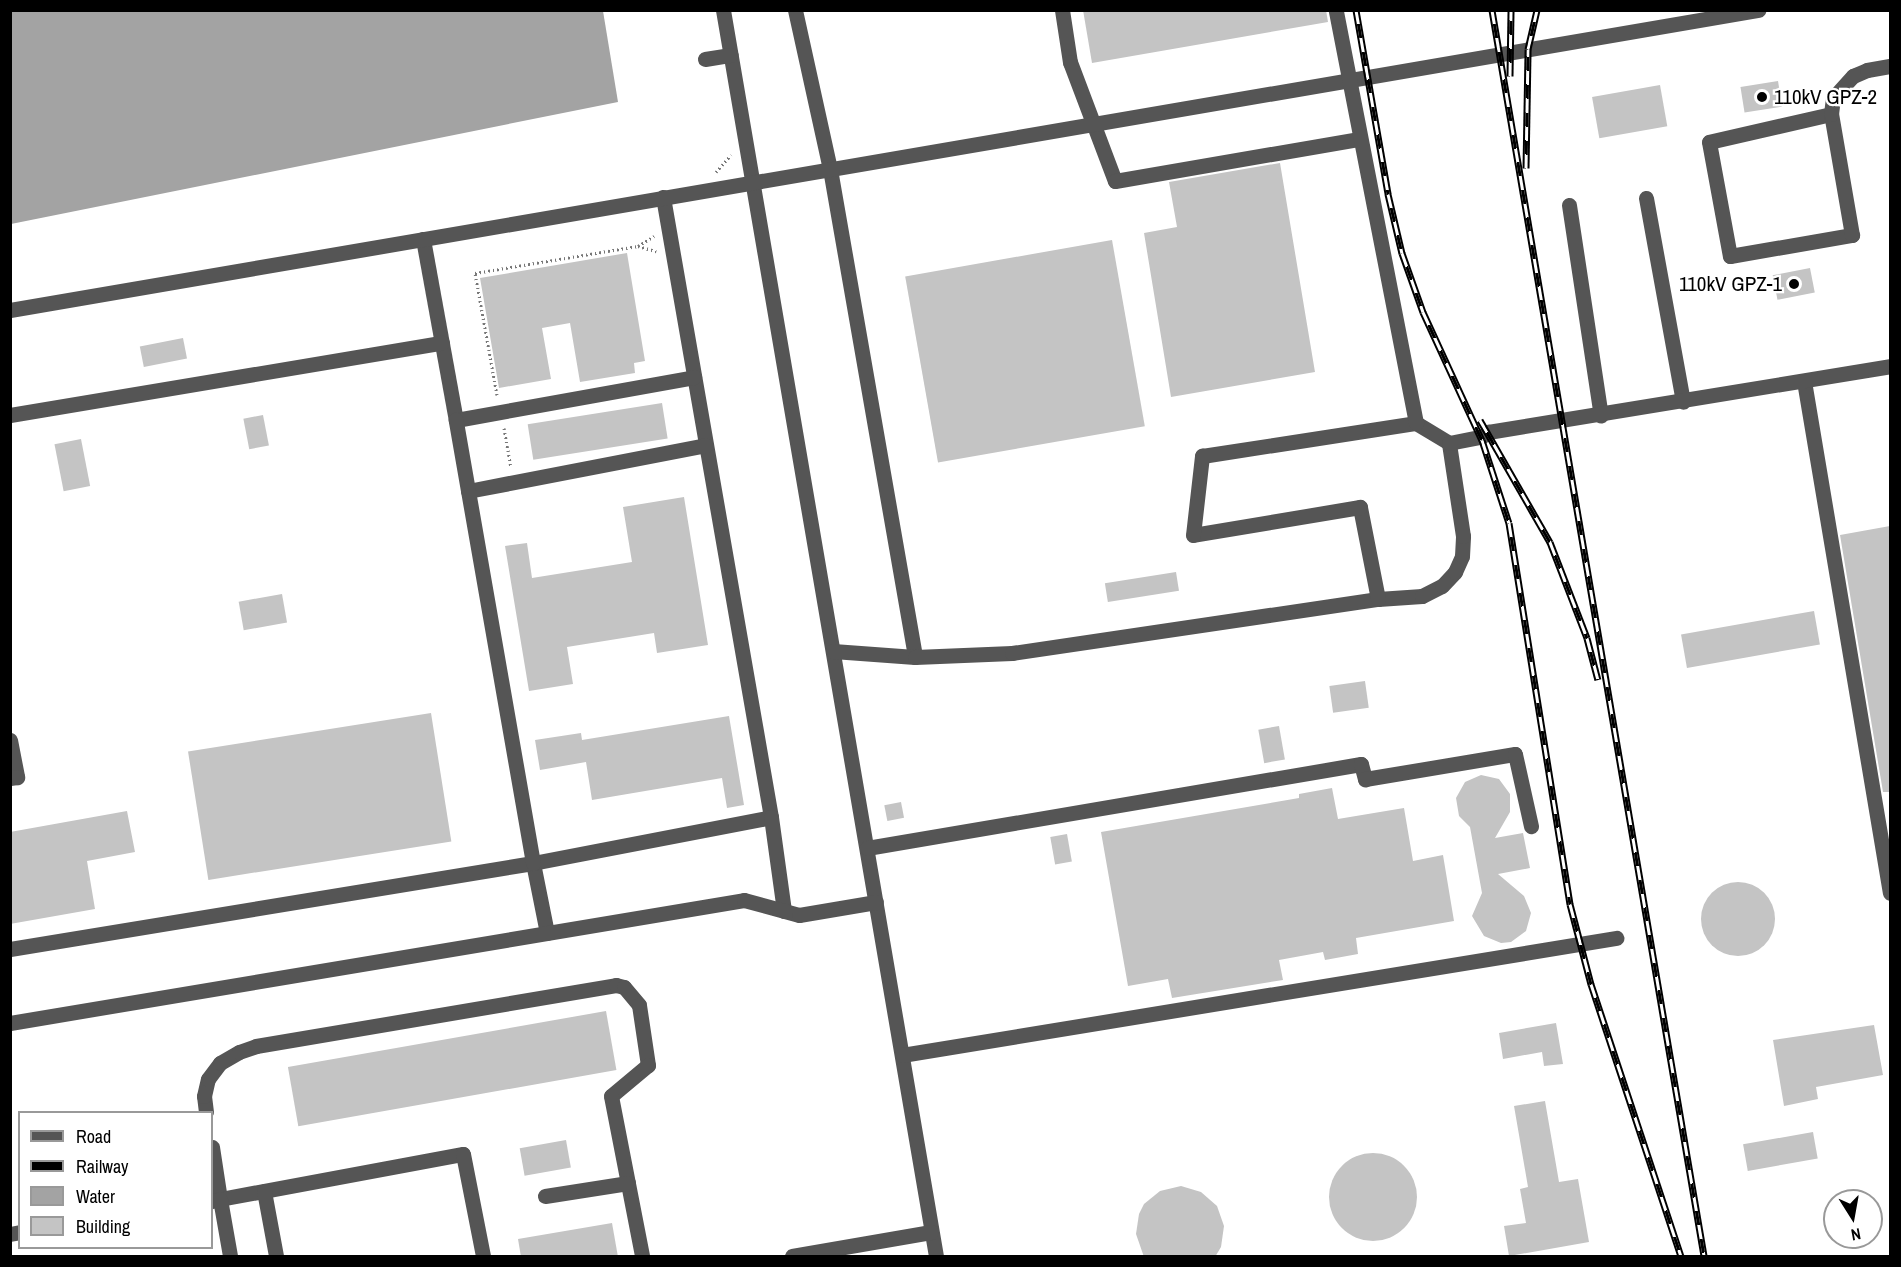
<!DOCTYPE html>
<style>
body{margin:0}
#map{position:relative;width:1901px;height:1267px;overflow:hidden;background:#fff;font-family:"Archivo Narrow",sans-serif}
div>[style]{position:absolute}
.water>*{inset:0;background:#a3a3a3}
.building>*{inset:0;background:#c4c4c4;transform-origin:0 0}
.round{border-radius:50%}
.path>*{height:3px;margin-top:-1.5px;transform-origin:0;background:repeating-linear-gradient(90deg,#777 0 1.5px,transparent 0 4.5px)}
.minor>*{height:15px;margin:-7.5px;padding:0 7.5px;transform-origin:7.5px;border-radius:7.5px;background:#555}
.rail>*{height:7px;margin-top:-3.5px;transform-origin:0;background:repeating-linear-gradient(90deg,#fff 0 14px,#000 0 28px);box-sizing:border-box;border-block:2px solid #000}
.dots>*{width:16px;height:16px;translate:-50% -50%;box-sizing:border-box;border:3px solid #fff;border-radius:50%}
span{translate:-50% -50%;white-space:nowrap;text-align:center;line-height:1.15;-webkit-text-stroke:4.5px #fff;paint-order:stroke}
.poi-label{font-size:21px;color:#000}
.left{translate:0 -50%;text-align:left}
.right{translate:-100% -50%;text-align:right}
.frame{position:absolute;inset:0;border:12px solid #000;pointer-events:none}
.legend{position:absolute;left:18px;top:1111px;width:195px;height:138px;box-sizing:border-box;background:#fff;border:2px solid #999;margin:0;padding:8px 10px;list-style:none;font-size:18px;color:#000}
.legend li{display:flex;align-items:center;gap:12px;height:30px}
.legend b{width:30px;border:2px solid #999}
.north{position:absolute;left:1823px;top:1189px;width:60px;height:60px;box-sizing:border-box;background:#fff;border:2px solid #999;border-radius:50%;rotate:169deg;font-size:16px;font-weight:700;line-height:24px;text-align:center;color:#000}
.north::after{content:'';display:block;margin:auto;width:21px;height:27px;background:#000;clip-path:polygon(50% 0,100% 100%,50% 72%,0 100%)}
</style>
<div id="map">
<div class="water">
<i style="clip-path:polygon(11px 10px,603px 11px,618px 102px,11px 224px)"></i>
</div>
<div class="building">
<i style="clip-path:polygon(1083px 10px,1326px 10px,1328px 22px,1092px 63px)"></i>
<i style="left:1778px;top:81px;width:26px;height:38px;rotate:81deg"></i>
<i style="left:1660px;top:85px;width:42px;height:69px;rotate:80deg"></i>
<i style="clip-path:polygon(1280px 163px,1315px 372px,1171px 397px,1144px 233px,1177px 227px,1169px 182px)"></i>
<i style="left:1112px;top:240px;width:189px;height:210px;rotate:80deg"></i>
<i style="clip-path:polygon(627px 253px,645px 361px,634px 363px,635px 373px,580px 382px,570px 323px,542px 328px,551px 379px,499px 388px,480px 278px)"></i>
<i style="left:1810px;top:268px;width:25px;height:38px;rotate:79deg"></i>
<i style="left:183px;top:338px;width:21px;height:44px;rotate:79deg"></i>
<i style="left:662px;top:403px;width:36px;height:136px;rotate:81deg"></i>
<i style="left:263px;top:415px;width:31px;height:20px;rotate:79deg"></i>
<i style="left:81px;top:439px;width:48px;height:27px;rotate:79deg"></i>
<i style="clip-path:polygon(684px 497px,708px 645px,657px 653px,654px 633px,567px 647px,573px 684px,529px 691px,505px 546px,527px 543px,532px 578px,632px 562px,623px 507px)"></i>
<i style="clip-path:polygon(1890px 526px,1890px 792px,1883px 792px,1840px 535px)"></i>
<i style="left:1176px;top:572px;width:19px;height:72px;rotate:81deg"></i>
<i style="left:282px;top:594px;width:29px;height:44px;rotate:80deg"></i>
<i style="left:1814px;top:611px;width:34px;height:135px;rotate:80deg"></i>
<i style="left:1365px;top:681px;width:27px;height:36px;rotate:82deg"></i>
<i style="left:431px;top:713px;width:130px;height:246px;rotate:81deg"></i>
<i style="clip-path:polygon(729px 716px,744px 805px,727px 808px,722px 778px,592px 800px,586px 762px,540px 770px,535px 740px,581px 733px,582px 740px)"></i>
<i style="left:1279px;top:726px;width:34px;height:21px;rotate:80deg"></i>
<i style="clip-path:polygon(1481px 775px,1499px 779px,1510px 794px,1510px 812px,1495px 838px,1523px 833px,1530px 868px,1498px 874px,1524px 896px,1531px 913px,1526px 931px,1511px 942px,1501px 943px,1484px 936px,1472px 916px,1482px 893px,1470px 827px,1459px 816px,1456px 798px,1465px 782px)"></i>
<i style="clip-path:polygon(1332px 788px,1338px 819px,1404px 808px,1413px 861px,1443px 855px,1454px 921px,1356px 938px,1358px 954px,1325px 960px,1323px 952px,1279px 960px,1283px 980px,1172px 998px,1168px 979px,1128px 986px,1101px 832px,1299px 798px,1299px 794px)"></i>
<i style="left:901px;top:802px;width:16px;height:17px;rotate:79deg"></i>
<i style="clip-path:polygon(127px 811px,135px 852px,87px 861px,95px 909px,10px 924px,10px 832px)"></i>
<i style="left:1067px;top:834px;width:28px;height:17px;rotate:80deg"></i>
<i class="round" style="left:1701px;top:882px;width:74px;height:74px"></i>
<i style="left:606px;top:1011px;width:60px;height:323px;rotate:80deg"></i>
<i style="clip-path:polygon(1556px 1023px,1563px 1064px,1544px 1066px,1542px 1052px,1503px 1059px,1499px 1033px)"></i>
<i style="clip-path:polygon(1874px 1025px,1883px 1075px,1816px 1087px,1818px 1099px,1784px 1106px,1773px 1040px)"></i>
<i style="clip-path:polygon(1545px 1101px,1559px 1182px,1578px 1179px,1589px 1242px,1509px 1256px,1504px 1226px,1526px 1223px,1520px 1189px,1528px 1187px,1514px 1106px)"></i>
<i style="left:1813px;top:1132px;width:27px;height:71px;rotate:80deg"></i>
<i style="left:566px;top:1140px;width:28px;height:47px;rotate:80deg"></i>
<i class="round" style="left:1329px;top:1153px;width:88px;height:88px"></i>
<i style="clip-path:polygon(1181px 1186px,1201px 1192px,1217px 1206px,1224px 1226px,1221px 1247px,1215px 1257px,1144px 1257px,1136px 1234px,1139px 1214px,1144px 1204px,1160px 1191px)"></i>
<i style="clip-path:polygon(612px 1223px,618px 1257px,521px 1257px,518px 1239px)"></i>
</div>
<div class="path">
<i style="left:716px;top:172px;width:23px;rotate:-49deg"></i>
<i style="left:638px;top:246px;width:19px;rotate:16deg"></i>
<i style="left:497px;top:395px;width:124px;rotate:-100.2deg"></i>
<i style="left:475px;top:273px;width:165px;rotate:-9.4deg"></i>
<i style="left:638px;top:246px;width:19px;rotate:-32deg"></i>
<i style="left:504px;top:428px;width:39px;rotate:80deg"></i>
</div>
<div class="minor">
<i style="left:723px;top:10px;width:1264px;rotate:80.3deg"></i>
<i style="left:795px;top:10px;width:163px;rotate:77.6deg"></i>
<i style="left:830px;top:169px;width:495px;rotate:80.1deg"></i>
<i style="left:1062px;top:10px;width:53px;rotate:81.3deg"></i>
<i style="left:1070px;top:62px;width:127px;rotate:69.3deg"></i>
<i style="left:1115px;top:181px;width:248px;rotate:-9.8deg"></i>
<i style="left:705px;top:59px;width:26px;rotate:-9deg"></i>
<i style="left:1831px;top:114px;width:125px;rotate:167.1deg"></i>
<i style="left:1709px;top:142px;width:116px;rotate:79.6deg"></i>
<i style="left:1730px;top:256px;width:124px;rotate:-9.8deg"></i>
<i style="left:1852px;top:235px;width:123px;rotate:-99.8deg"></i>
<i style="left:1831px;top:114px;width:16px;rotate:-83deg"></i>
<i style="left:1833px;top:98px;width:30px;rotate:-48deg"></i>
<i style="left:1853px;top:76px;width:15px;rotate:-23deg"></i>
<i style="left:1867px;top:70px;width:23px;rotate:-10deg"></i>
<i style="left:663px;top:197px;width:629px;rotate:80.12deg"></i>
<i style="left:1646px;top:198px;width:207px;rotate:79.7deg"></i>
<i style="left:1569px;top:205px;width:213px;rotate:81.4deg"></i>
<i style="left:423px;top:239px;width:184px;rotate:79.7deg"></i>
<i style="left:456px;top:420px;width:242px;rotate:-10.2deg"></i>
<i style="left:10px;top:310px;width:1774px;rotate:-9.74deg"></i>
<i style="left:1804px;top:381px;width:519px;rotate:80.47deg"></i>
<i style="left:10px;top:415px;width:438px;rotate:-9.5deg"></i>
<i style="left:1416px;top:423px;width:39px;rotate:31deg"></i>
<i style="left:468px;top:491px;width:242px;rotate:-10.9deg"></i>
<i style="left:1378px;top:599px;width:44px;rotate:-3.9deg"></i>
<i style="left:1422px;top:596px;width:22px;rotate:-27deg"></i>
<i style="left:1442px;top:586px;width:19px;rotate:-47deg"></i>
<i style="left:1455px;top:572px;width:17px;rotate:-66deg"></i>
<i style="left:1462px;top:556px;width:20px;rotate:-87deg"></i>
<i style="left:1463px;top:536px;width:94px;rotate:-98.6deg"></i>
<i style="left:1449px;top:443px;width:33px;rotate:-11deg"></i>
<i style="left:1481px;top:437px;width:9px;rotate:-36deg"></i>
<i style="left:1488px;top:432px;width:407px;rotate:-9.3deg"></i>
<i style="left:833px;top:651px;width:82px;rotate:4.2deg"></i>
<i style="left:915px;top:657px;width:97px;rotate:-2.4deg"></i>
<i style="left:1012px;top:653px;width:370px;rotate:-8.4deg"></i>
<i style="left:1378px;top:599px;width:94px;rotate:-101.1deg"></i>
<i style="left:1360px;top:507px;width:169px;rotate:170.5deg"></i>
<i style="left:1193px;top:535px;width:80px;rotate:-83.5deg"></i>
<i style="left:1202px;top:456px;width:217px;rotate:-8.8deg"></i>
<i style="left:1416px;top:423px;width:421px;rotate:-101deg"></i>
<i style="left:10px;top:740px;width:38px;rotate:79deg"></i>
<i style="left:17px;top:777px;width:7px;rotate:172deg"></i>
<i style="left:867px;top:848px;width:501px;rotate:-9.65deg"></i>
<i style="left:1361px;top:764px;width:16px;rotate:75deg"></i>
<i style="left:1365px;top:779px;width:152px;rotate:-9.5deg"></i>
<i style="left:1515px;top:754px;width:74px;rotate:77.5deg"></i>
<i style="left:547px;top:933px;width:71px;rotate:-101.3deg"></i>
<i style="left:533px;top:863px;width:242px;rotate:-10.9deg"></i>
<i style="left:771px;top:817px;width:95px;rotate:82.1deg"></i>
<i style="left:10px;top:949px;width:530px;rotate:-9.34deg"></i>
<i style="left:533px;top:863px;width:450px;rotate:-99.9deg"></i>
<i style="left:10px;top:1023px;width:744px;rotate:-9.51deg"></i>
<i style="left:744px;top:900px;width:57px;rotate:15.3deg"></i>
<i style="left:799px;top:915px;width:78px;rotate:-9.6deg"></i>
<i style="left:902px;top:1055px;width:724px;rotate:-9.31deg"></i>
<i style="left:206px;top:1112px;width:16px;rotate:-97deg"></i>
<i style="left:204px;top:1096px;width:17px;rotate:-77deg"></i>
<i style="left:208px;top:1079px;width:20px;rotate:-53deg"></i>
<i style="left:220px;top:1063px;width:22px;rotate:-30deg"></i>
<i style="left:239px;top:1052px;width:18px;rotate:-19deg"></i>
<i style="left:256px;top:1046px;width:365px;rotate:-9.6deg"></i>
<i style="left:616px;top:985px;width:8px;rotate:14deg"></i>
<i style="left:624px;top:987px;width:23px;rotate:50deg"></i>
<i style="left:639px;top:1005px;width:61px;rotate:81.5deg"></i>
<i style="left:648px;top:1065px;width:48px;rotate:140deg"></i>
<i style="left:611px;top:1096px;width:163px;rotate:79deg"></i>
<i style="left:212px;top:1147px;width:53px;rotate:81.3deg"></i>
<i style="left:220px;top:1199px;width:247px;rotate:-10.5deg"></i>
<i style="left:463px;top:1154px;width:104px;rotate:78.9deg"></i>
<i style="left:264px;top:1191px;width:66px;rotate:79.5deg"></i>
<i style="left:545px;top:1196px;width:84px;rotate:-8.9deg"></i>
<i style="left:212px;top:1201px;width:8px;rotate:-14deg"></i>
<i style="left:220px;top:1199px;width:58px;rotate:80deg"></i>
<i style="left:10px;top:1234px;width:10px;rotate:-11deg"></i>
<i style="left:792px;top:1256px;width:141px;rotate:-9.8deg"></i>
</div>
<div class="rail">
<i style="left:1356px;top:10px;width:187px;rotate:80.1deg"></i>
<i style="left:1388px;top:194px;width:61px;rotate:76.7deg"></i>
<i style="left:1402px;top:253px;width:63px;rotate:70.4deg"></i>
<i style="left:1423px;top:312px;width:141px;rotate:65.3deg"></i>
<i style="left:1482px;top:440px;width:87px;rotate:72deg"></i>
<i style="left:1509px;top:523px;width:386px;rotate:80.9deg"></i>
<i style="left:1570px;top:904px;width:83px;rotate:75.3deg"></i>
<i style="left:1591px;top:984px;width:287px;rotate:71.7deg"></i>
<i style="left:1492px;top:10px;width:1264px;rotate:80.34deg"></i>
<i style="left:1510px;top:76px;width:66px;rotate:-89.1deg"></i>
<i style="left:1526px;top:168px;width:119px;rotate:-89deg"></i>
<i style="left:1528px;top:49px;width:40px;rotate:-77deg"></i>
<i style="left:1480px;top:420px;width:141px;rotate:60.2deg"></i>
<i style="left:1550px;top:542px;width:103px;rotate:68.9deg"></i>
<i style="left:1587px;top:638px;width:43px;rotate:75.3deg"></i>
</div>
<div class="dots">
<i style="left:1762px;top:97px;background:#000"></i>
<i style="left:1794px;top:284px;background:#000"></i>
</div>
<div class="poi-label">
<span class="left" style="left:1774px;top:97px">110kV GPZ-2</span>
<span class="right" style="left:1782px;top:284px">110kV GPZ-1</span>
</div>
<div class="frame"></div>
<ul class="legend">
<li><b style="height:8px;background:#555"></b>Road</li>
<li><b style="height:8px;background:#000"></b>Railway</li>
<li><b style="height:16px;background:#a3a3a3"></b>Water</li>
<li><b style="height:16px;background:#c4c4c4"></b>Building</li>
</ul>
<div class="north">N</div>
</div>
